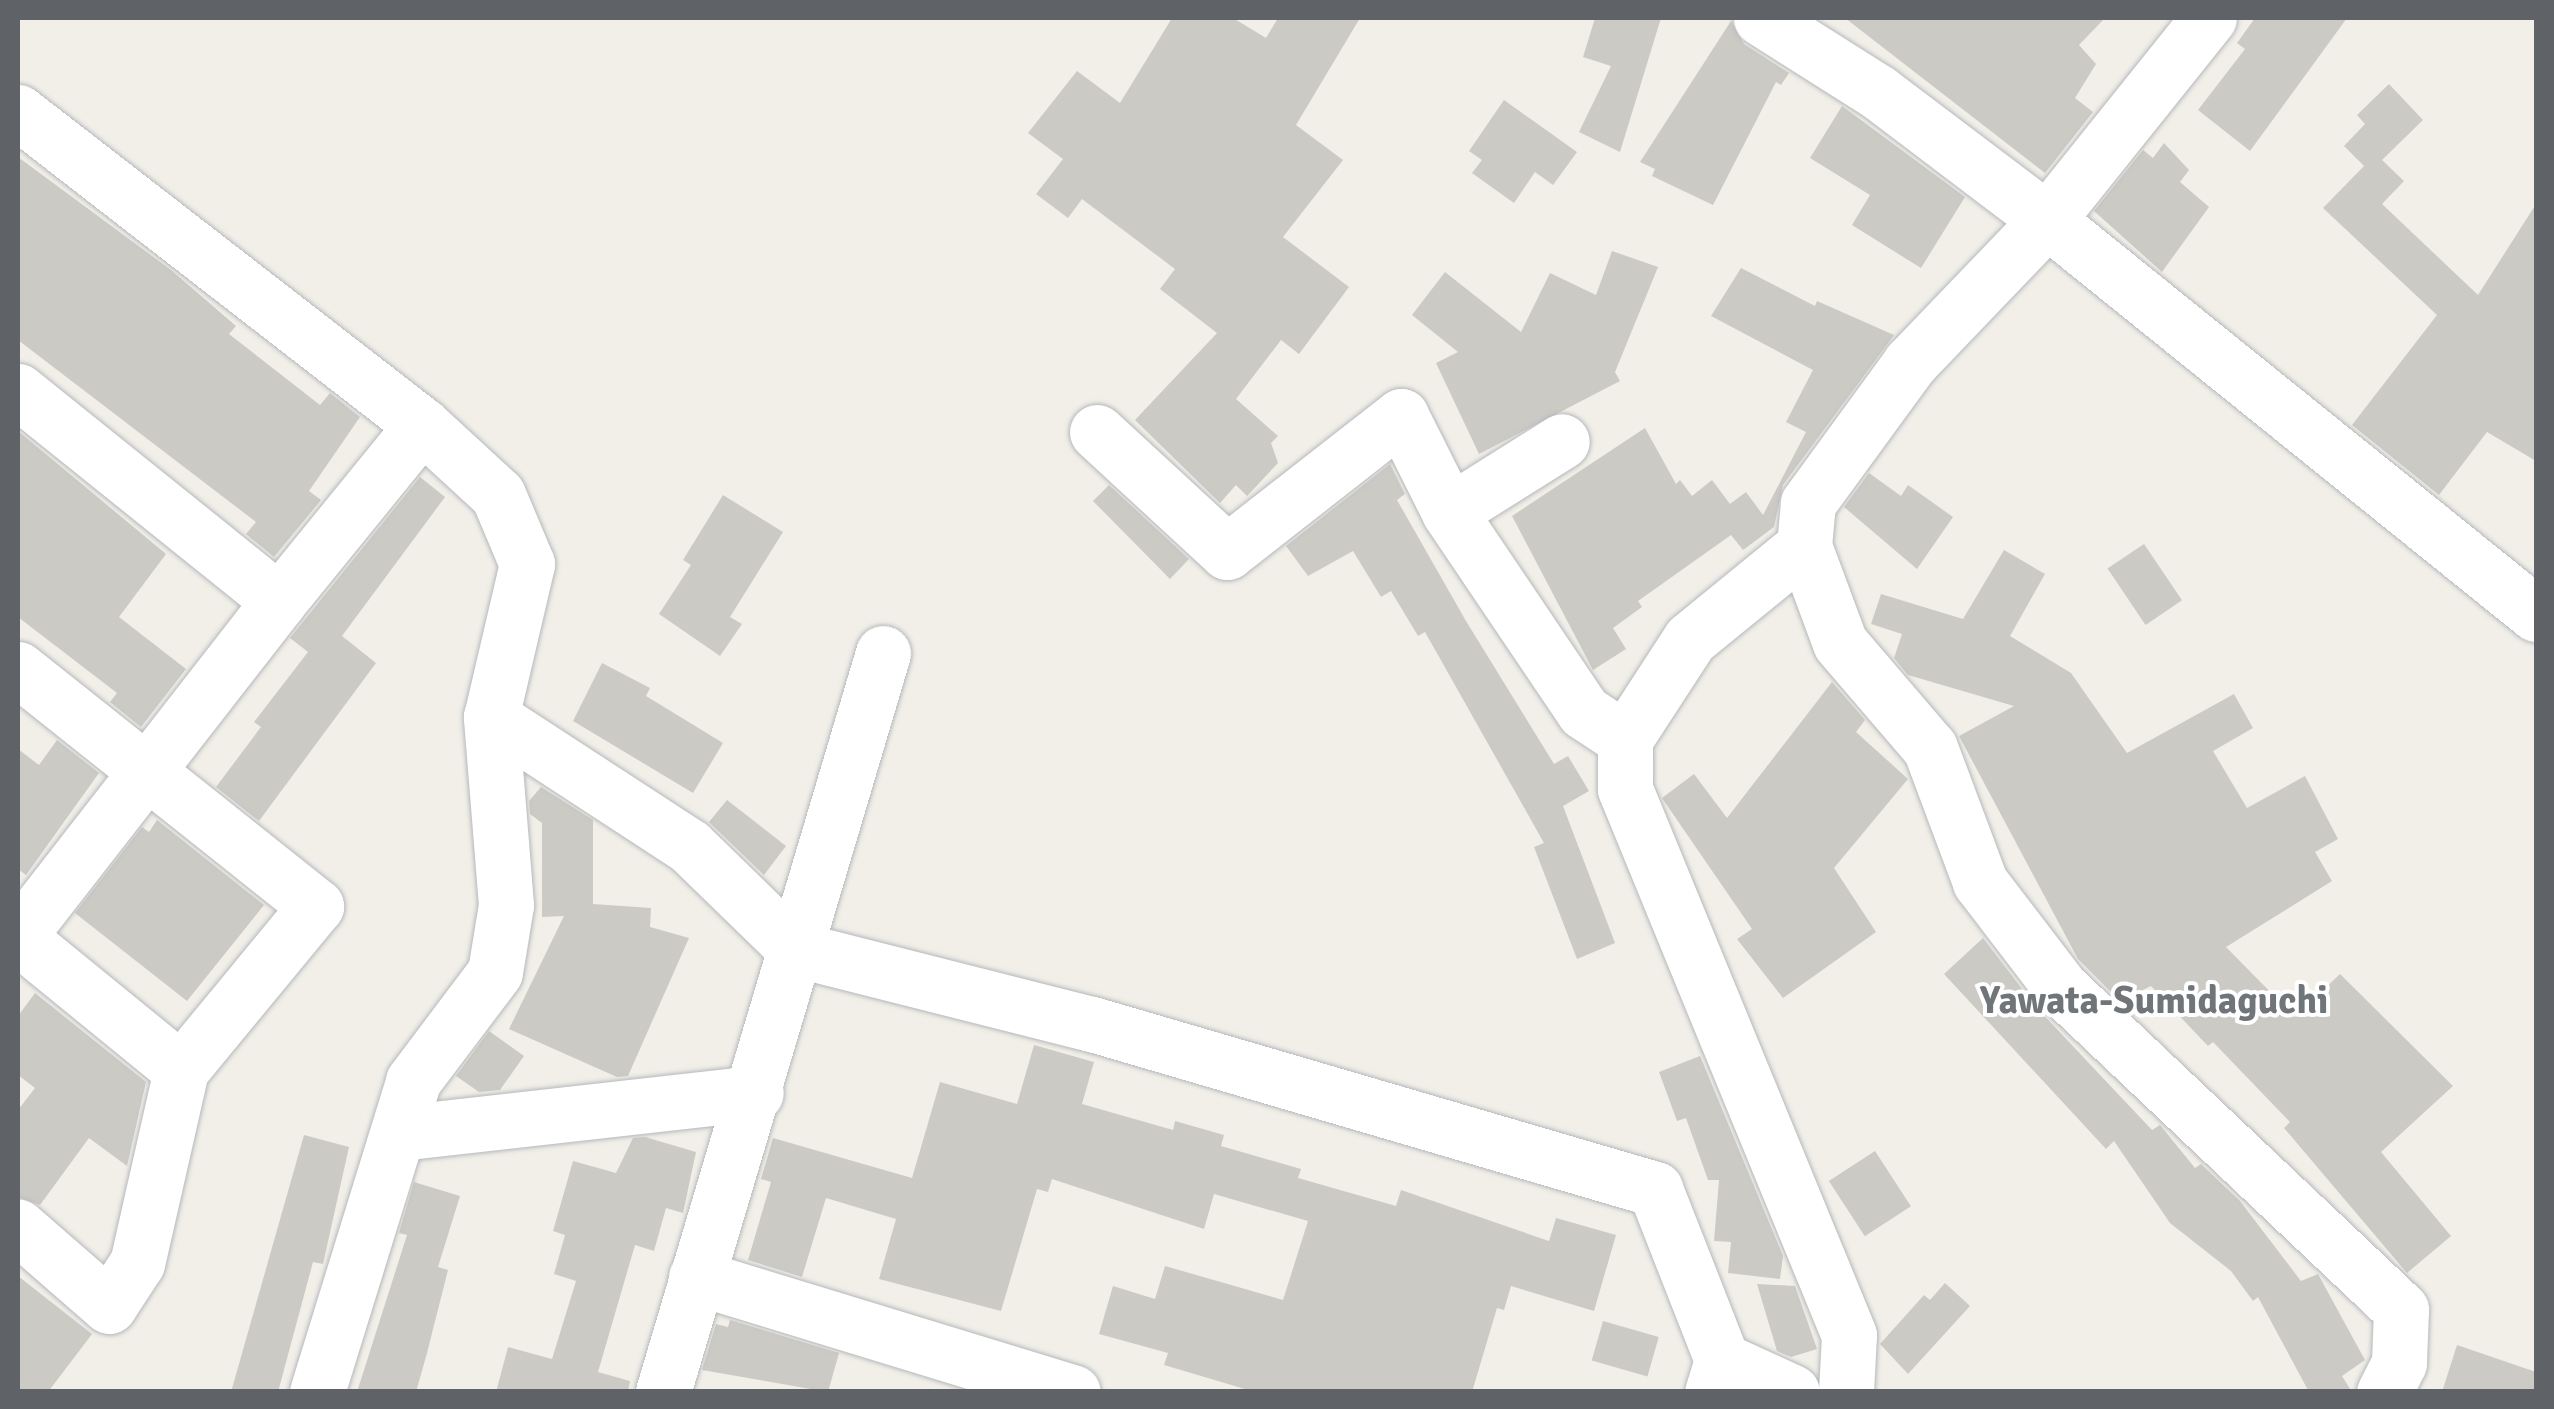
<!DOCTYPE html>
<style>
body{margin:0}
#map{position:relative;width:2554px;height:1409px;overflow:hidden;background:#f1efe8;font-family:Signika,sans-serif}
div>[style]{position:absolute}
.building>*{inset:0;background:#cccac5;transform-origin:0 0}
.roads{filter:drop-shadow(0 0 2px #b5b8bc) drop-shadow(0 0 2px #b5b8bc)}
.minor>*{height:55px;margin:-27.5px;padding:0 27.5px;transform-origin:27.5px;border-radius:27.5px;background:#fff}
span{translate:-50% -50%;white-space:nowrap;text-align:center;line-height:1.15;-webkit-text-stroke:8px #fff;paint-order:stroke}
.neighbourhood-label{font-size:38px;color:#70757a;font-weight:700}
.frame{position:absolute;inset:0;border:20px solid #5f6368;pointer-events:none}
</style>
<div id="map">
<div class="building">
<i style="clip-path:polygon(1172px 18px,1233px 18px,1266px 38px,1278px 18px,1360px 18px,1296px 125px,1343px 160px,1283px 237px,1349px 287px,1299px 354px,1281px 340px,1236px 399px,1278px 436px,1271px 443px,1278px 463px,1247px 496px,1236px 485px,1220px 503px,1135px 420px,1217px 333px,1160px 289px,1175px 269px,1082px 199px,1068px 218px,1036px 194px,1063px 159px,1028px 133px,1077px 71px,1120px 103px)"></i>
<i style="clip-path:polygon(1595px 18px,1661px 18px,1620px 152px,1579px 132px,1611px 66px,1583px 57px)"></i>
<i style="clip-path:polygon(1845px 18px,2105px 18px,2079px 45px,2096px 64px,2075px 98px,2093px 112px,2045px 173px)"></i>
<i style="clip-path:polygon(2255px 18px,2347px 18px,2250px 151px,2198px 110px,2245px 49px,2237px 43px)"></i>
<i style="clip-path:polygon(1731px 21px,1744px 44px,1789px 73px,1781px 85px,1776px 82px,1713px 205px,1652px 176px,1655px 169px,1640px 162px)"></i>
<i style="clip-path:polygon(2389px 84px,2423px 120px,2382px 160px,2404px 181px,2382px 204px,2478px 295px,2536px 204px,2536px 461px,2487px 432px,2439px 495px,2352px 425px,2437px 315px,2323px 208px,2364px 166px,2344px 146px,2365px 124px,2357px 115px)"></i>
<i style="clip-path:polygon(1504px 100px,1577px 152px,1553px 185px,1535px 172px,1514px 203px,1472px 173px,1482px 160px,1469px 151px)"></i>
<i style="clip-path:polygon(1842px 106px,1965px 197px,1921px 268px,1852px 225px,1870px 195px,1810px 158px)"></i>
<i style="clip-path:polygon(2164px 143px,2189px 170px,2180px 182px,2209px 207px,2162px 272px,2094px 211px,2143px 150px,2153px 158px)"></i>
<i style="clip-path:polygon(18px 157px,171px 270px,236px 326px,229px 334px,320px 405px,330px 393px,360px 417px,309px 491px,321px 500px,274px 557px,246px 534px,256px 522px,18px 340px)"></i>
<i style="clip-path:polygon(1612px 251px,1658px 267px,1615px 372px,1620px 381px,1479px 454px,1436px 363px,1458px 352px,1412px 315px,1445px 272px,1521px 332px,1550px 273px,1596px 295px)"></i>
<i style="clip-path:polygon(1741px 268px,1815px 306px,1817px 301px,1894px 335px,1783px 485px,1774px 527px,1743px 550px,1731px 535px,1638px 601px,1642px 607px,1613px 628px,1626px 649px,1593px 670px,1512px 516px,1645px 428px,1676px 484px,1680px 480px,1692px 496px,1712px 480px,1730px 504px,1746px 492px,1763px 515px,1806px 432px,1786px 422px,1813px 370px,1711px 316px)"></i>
<i style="clip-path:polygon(18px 431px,166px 554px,119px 617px,186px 669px,141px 727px,110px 702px,117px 693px,18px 617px)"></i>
<i style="clip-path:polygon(1390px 464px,1405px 494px,1397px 500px,1466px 621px,1554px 764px,1568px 756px,1589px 791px,1563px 806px,1615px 943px,1577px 959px,1534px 847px,1544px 843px,1425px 632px,1418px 636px,1391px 591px,1381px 597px,1353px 551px,1308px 576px,1286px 546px)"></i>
<i style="clip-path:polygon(1869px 473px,1901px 496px,1908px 485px,1953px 517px,1917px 569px,1844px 507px)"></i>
<i style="clip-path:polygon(420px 477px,445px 497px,342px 636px,376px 663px,259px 821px,216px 787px,261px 727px,254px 722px,308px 652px,290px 638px)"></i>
<i style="clip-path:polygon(1109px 485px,1189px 559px,1170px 579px,1093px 501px)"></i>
<i style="clip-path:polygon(723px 495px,783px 532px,730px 617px,742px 624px,720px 656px,659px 614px,691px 565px,683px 560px)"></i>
<i style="left:2144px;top:544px;width:68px;height:44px;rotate:56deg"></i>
<i style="clip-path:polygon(2004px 550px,2045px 574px,2010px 636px,2071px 673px,2127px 753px,2234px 694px,2253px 728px,2213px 751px,2247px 808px,2305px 776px,2338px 839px,2315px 852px,2332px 881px,2226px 947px,2295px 1017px,2340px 974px,2453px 1086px,2381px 1152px,2451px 1236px,2407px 1273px,2284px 1128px,2290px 1122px,2213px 1042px,2208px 1046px,2151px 986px,2120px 1001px,2078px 959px,1959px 736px,2014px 706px,1908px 675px,1894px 658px,1902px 634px,1871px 624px,1881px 594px,1963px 619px)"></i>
<i style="clip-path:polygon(602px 663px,650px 688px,646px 696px,723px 743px,693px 793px,573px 721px)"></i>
<i style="clip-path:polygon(1832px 682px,1865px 720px,1856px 732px,1908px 779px,1834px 868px,1876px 932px,1783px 998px,1737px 939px,1752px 929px,1662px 798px,1694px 774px,1727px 818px)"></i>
<i style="clip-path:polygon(57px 740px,99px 773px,26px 875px,18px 869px,18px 749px,39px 765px)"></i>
<i style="clip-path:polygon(541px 787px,593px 820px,593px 904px,651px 908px,650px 927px,689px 938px,628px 1076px,617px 1077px,509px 1029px,564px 916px,542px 917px,542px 823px,530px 814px,529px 801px)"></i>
<i style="clip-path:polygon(727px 800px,786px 846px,764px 875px,709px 822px)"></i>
<i style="clip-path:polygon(157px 820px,264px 905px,187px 1001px,75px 913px,142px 827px,149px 832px)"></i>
<i style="clip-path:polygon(1983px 938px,2036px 1007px,2152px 1130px,2160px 1125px,2195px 1168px,2201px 1164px,2240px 1201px,2301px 1281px,2318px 1274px,2365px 1360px,2342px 1376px,2352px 1392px,2309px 1392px,2258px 1297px,2253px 1301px,2231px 1271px,2170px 1223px,2114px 1141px,2106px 1149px,1944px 974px)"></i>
<i style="clip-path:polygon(35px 993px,146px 1082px,127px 1166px,89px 1138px,40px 1205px,18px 1197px,18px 1110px,35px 1088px,18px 1075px,18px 1016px)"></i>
<i style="clip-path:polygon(489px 1031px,524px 1056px,500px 1090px,479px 1092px,456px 1076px)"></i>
<i style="clip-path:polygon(1034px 1045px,1094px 1062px,1082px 1104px,1173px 1130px,1175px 1121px,1224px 1135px,1221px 1146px,1301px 1169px,1298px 1178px,1396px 1206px,1401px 1190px,1549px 1241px,1556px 1218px,1616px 1235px,1594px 1311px,1511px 1286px,1504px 1310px,1497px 1308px,1472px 1392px,1255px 1392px,1164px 1365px,1168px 1353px,1099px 1334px,1113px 1286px,1155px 1299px,1165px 1266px,1283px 1300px,1308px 1221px,1214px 1194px,1204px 1229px,1052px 1179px,1048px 1192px,1037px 1189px,1001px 1311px,879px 1279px,896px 1219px,826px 1198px,802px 1277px,748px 1260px,771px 1182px,761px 1179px,773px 1138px,912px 1178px,940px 1082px,1017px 1104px)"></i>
<i style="clip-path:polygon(1700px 1056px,1783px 1256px,1780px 1279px,1728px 1273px,1731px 1242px,1714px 1241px,1719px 1180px,1708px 1180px,1686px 1118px,1677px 1121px,1659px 1072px)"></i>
<i style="clip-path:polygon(304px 1135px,349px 1147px,323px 1264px,313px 1262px,278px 1392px,231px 1392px)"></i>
<i style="clip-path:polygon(645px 1137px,696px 1152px,683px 1213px,666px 1208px,654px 1251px,635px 1245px,598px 1372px,630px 1381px,628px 1392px,496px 1392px,508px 1347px,552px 1359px,576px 1281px,554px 1274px,565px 1235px,553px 1231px,573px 1161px,616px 1173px,633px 1138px)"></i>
<i style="left:1875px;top:1151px;width:66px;height:55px;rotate:57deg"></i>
<i style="clip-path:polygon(414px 1182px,460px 1196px,438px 1267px,448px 1270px,427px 1353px,416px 1392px,357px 1392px,407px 1235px,399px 1233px)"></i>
<i style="clip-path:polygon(18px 1276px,92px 1334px,48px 1392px,18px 1392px)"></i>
<i style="clip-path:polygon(1945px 1283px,1970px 1306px,1908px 1374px,1880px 1344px,1924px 1295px,1930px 1300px)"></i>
<i style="clip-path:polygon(1757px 1284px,1795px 1286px,1817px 1349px,1791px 1357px,1777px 1351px)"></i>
<i style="clip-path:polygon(730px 1320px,839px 1353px,828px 1392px,702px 1370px,716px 1324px,728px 1327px)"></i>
<i style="left:1603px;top:1321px;width:58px;height:41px;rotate:16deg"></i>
<i style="clip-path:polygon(2457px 1345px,2536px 1372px,2536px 1392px,2442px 1392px)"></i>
</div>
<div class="roads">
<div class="minor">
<i style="left:1761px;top:18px;width:138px;rotate:32.3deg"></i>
<i style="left:1878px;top:92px;width:212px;rotate:37.1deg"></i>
<i style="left:2047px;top:220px;width:628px;rotate:38.86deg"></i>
<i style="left:18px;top:112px;width:511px;rotate:37.77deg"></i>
<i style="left:422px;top:425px;width:227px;rotate:129.1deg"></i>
<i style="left:18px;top:391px;width:335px;rotate:38.8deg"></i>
<i style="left:279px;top:601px;width:425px;rotate:127.9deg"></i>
<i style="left:422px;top:425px;width:103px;rotate:42.6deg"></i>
<i style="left:498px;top:495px;width:75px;rotate:67.2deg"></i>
<i style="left:527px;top:564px;width:157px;rotate:103.2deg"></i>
<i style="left:1097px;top:432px;width:177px;rotate:42.7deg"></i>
<i style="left:1227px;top:552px;width:221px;rotate:-38deg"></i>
<i style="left:1401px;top:416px;width:107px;rotate:63.4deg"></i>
<i style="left:1449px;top:512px;width:241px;rotate:56deg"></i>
<i style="left:1584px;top:712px;width:49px;rotate:33.4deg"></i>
<i style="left:1449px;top:512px;width:133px;rotate:-32.1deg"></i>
<i style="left:1804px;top:546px;width:103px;rotate:69.6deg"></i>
<i style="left:1840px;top:643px;width:138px;rotate:49.4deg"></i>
<i style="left:1930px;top:748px;width:143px;rotate:69.5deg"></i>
<i style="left:1980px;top:882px;width:133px;rotate:52.6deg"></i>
<i style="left:2061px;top:988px;width:468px;rotate:43.4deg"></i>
<i style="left:2401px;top:1310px;width:53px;rotate:92.2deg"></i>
<i style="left:2399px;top:1363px;width:33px;rotate:117deg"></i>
<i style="left:18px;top:669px;width:381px;rotate:38.5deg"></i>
<i style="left:316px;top:906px;width:212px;rotate:129.5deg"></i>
<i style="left:181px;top:1070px;width:198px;rotate:102.8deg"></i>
<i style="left:137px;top:1263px;width:51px;rotate:123.1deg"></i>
<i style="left:109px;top:1306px;width:121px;rotate:-139deg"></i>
<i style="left:18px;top:937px;width:210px;rotate:39.2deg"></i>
<i style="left:398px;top:1133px;width:360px;rotate:-6.4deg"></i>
<i style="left:696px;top:1277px;width:394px;rotate:17deg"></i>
<i style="left:1722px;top:1360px;width:77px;rotate:24.6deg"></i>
<i style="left:317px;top:1392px;width:325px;rotate:-72.8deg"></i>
<i style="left:413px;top:1081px;width:136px;rotate:-53deg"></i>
<i style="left:495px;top:972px;width:68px;rotate:-80.7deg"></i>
<i style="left:506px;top:905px;width:189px;rotate:-94.6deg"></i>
<i style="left:491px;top:717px;width:236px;rotate:33.1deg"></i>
<i style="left:689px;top:846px;width:148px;rotate:44.2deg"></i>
<i style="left:795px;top:949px;width:306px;rotate:14.2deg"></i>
<i style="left:1092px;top:1024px;width:587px;rotate:16.33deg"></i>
<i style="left:1655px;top:1189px;width:184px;rotate:68.6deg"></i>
<i style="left:1722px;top:1360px;width:34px;rotate:107deg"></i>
<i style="left:663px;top:1392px;width:771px;rotate:-73.42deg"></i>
<i style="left:1846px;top:1392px;width:57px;rotate:-87deg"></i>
<i style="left:1849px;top:1335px;width:590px;rotate:-112.31deg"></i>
<i style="left:1625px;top:789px;width:50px;rotate:-90deg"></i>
<i style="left:1625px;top:739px;width:119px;rotate:-57deg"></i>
<i style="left:1690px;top:639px;width:147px;rotate:-39.2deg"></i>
<i style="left:1804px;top:546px;width:43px;rotate:-84.7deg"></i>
<i style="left:1808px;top:503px;width:173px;rotate:-53.9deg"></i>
<i style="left:1910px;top:363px;width:198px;rotate:-46.2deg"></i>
<i style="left:2047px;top:220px;width:259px;rotate:-51.3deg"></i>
</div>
</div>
<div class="neighbourhood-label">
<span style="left:2154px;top:1001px">Yawata-Sumidaguchi</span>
</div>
<div class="frame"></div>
</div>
